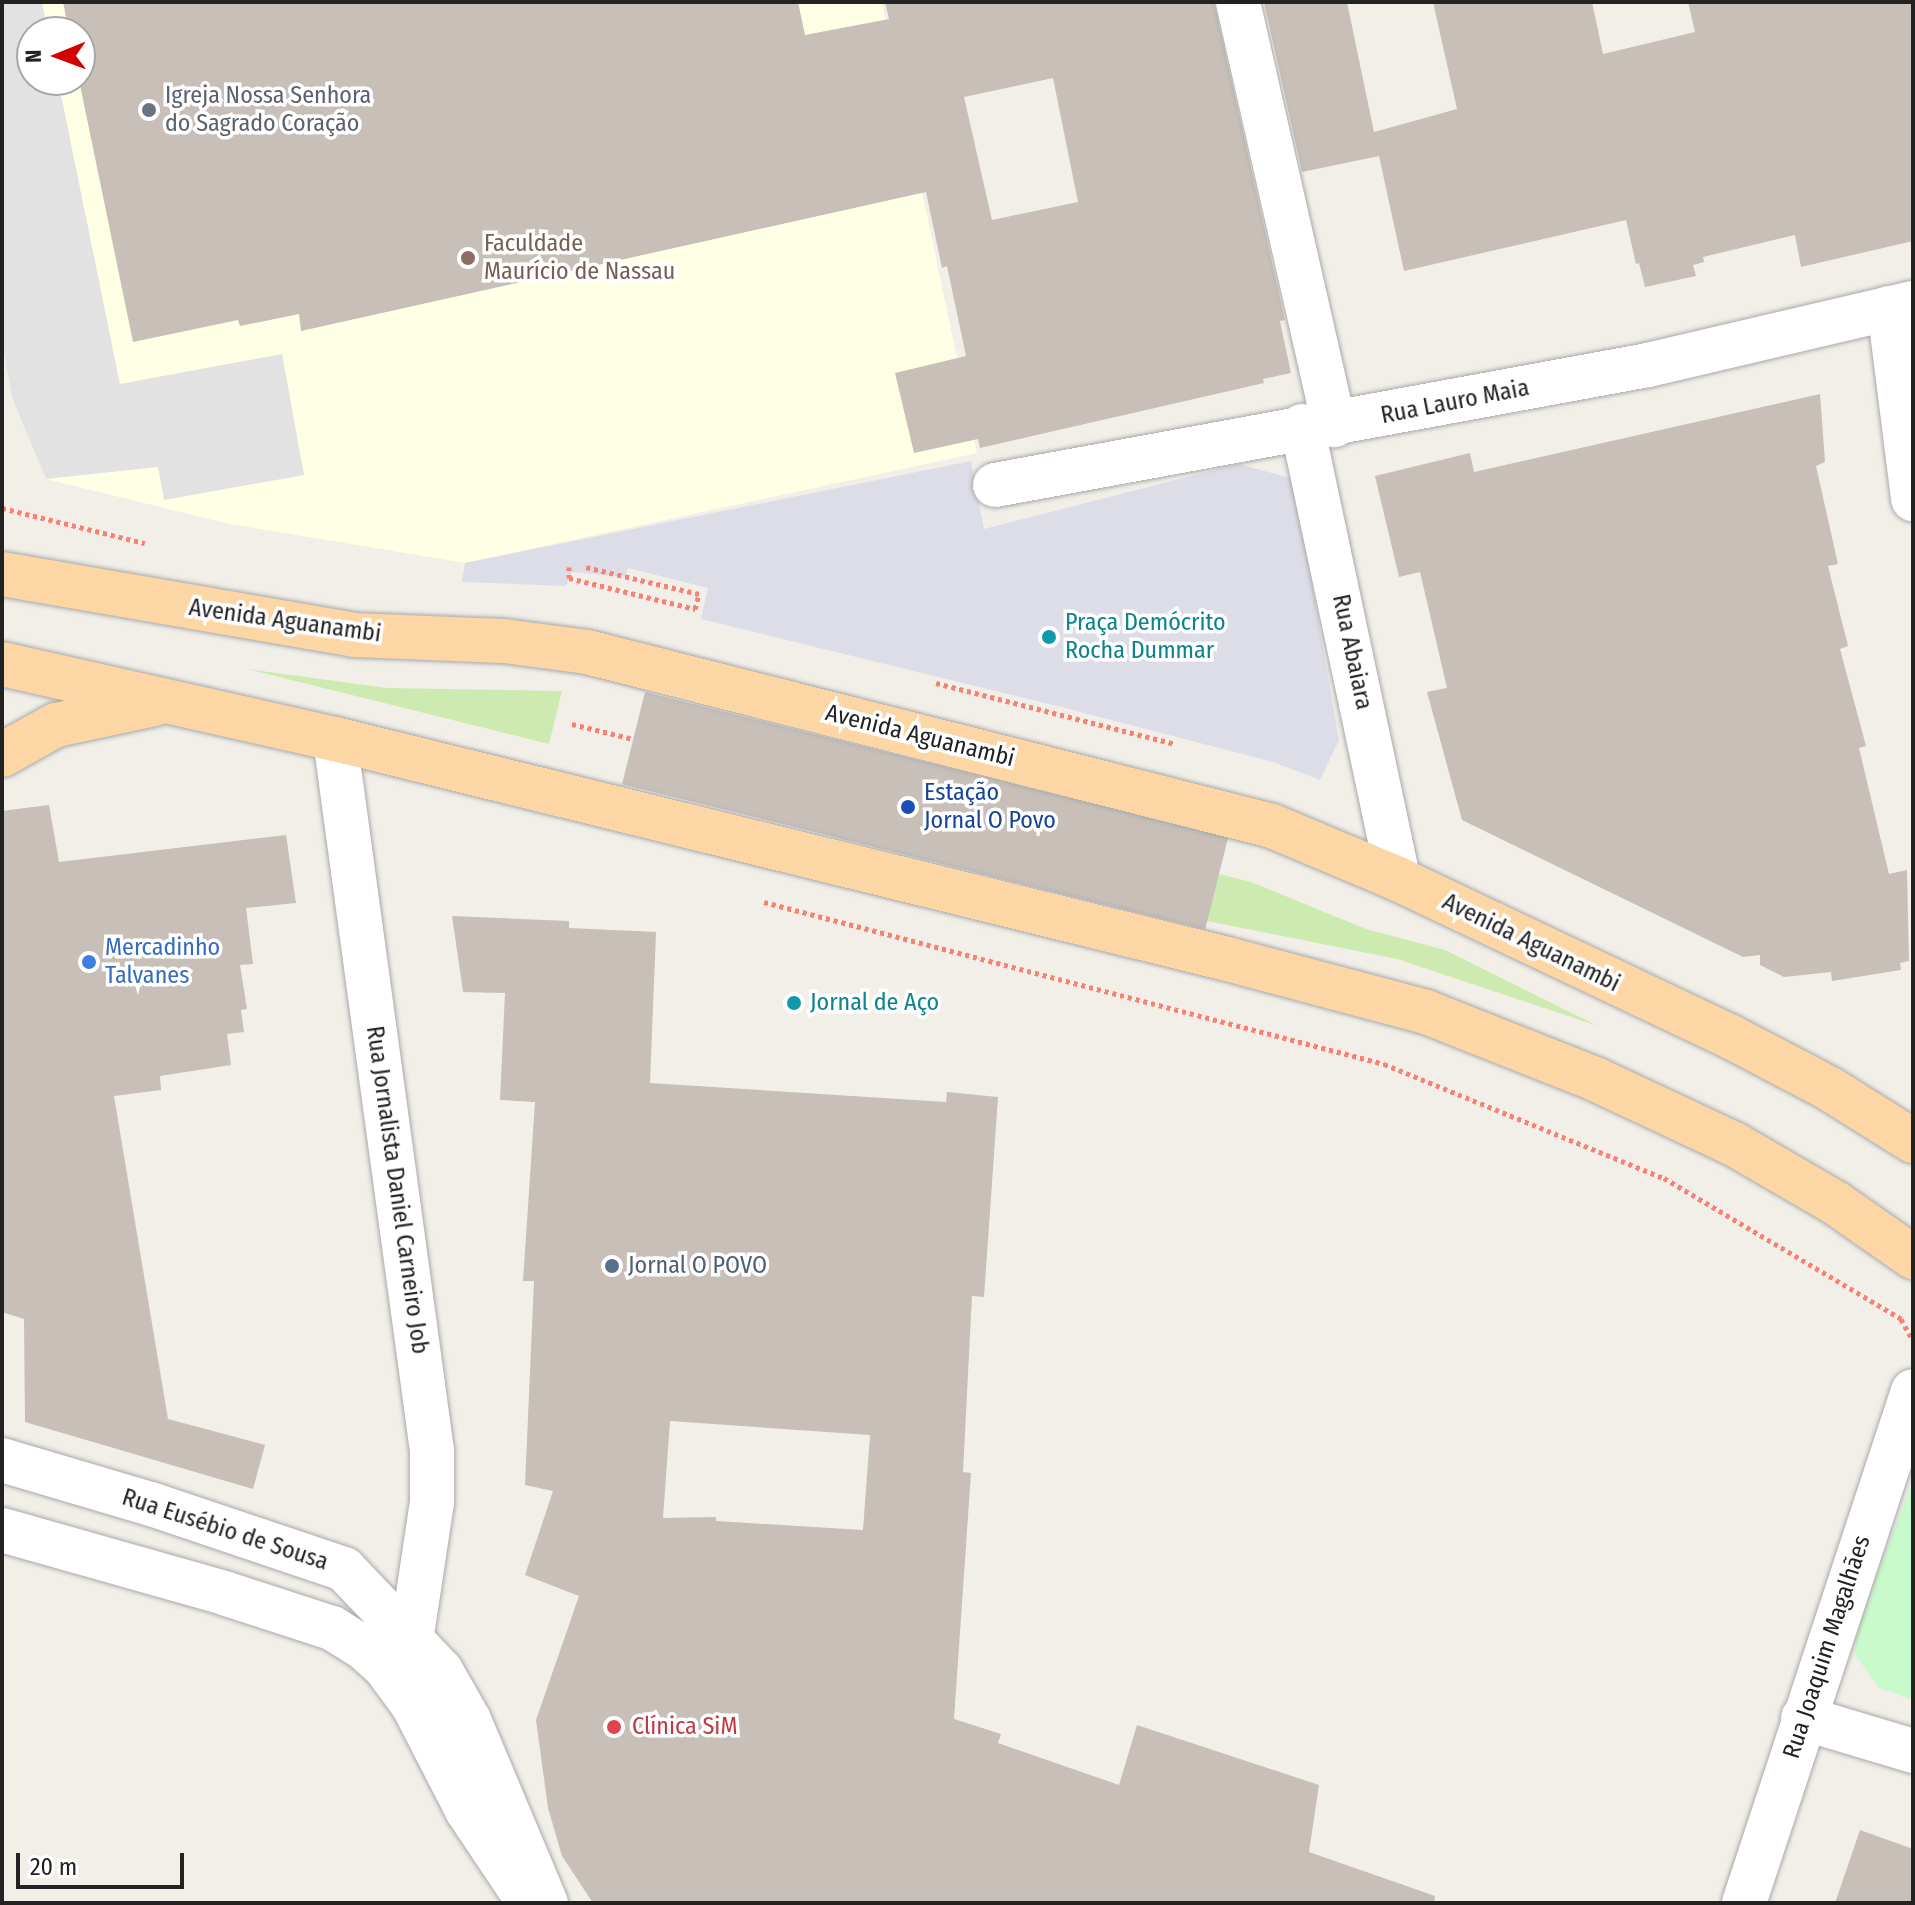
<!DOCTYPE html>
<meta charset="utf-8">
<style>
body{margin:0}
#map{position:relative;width:1915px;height:1905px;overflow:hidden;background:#f2efe9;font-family:"Fira Sans Condensed",sans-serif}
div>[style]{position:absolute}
.education>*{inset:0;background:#ffffe5}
.grass>*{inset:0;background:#cdebb0}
.park>*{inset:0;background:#c8facc}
.parking>*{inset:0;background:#e2e2e2}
.plaza>*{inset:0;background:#dddde8}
.building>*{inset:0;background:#c7bfb8;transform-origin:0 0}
.path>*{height:5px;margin-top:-2.5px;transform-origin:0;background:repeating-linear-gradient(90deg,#fa8072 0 4px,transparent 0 8px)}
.roads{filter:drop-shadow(0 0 2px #a9a9a9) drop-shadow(0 0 2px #a9a9a9)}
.minor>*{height:44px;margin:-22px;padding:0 22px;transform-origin:22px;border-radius:22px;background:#fff}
.primary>*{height:44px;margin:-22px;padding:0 22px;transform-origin:22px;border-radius:22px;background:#fcd6a4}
.dots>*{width:22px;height:22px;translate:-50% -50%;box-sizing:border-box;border:4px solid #fff;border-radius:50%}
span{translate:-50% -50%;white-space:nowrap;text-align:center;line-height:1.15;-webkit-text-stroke:7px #fff;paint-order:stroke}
.worship-label{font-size:24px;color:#5b616d}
.left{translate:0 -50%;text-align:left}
.education-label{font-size:24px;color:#785e54}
.street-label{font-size:24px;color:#222}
.culture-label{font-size:24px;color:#0d838f}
.transit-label{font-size:24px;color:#164399}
.shop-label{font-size:24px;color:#366cbe}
.service-label{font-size:24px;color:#4e5e75}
.health-label{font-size:24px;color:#be3a42}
.frame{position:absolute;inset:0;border:4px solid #222;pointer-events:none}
.north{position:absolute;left:16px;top:16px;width:80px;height:80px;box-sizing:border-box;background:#fff;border:2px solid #a7a7a7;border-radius:50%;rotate:269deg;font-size:22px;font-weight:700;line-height:32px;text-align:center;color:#222}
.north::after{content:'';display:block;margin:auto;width:28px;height:36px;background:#d40000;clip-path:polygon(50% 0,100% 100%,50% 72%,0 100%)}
.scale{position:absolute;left:16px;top:1853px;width:168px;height:36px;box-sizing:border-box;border:4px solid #222;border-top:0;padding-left:10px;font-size:24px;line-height:28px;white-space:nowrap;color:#222;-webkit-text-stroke:6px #fff;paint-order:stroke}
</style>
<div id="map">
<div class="education">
<i style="clip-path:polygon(evenodd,2px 2px,882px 2px,977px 453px,465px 563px,230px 524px,46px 479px,12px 398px,2px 342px,2px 2px,32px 32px,80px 32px,80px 80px,32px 80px,32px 32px)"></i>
</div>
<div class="grass">
<i style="clip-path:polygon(247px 669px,387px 688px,562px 691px,549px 744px)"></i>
<i style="clip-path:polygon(1219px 874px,1251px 882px,1366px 929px,1445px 950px,1598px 1026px,1397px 959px,1207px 921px)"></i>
</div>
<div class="park">
<i style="clip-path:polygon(1913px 1481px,1913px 1700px,1879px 1688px,1856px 1656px,1854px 1633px)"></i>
</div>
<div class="parking">
<i style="clip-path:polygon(2px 2px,42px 2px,48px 32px,32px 32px,32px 80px,58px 80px,120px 384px,282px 354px,304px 475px,164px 500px,158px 467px,46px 479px,12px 398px,2px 342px)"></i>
</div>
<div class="plaza">
<i style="clip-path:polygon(971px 461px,984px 529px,1238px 464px,1294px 479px,1339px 740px,1320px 780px,1273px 762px,1061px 707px,701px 619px,708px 588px,628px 568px,625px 577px,572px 572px,566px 586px,462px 582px,465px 563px)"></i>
</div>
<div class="building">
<i style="clip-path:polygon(evenodd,63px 2px,798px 2px,805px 35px,889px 19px,885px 2px,1214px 2px,1285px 320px,1280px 321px,1291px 373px,1263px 379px,1264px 383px,980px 448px,978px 439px,914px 453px,895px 373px,966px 356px,947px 266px,942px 268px,926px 192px,301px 331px,299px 314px,240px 326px,238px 320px,133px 342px,79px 80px,80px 32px,69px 32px,63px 2px,1053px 78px,1078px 202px,992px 220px,964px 97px,1053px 78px)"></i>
<i style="clip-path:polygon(1264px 2px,1347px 2px,1374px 132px,1457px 109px,1433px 2px,1592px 2px,1603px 54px,1695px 32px,1688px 2px,1913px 2px,1913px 241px,1801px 267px,1795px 235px,1703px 257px,1704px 262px,1693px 265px,1696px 276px,1645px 287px,1639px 263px,1636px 264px,1626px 220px,1404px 271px,1379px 156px,1302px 172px)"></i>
<i style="clip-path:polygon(1820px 394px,1825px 462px,1816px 466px,1838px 564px,1828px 566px,1848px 646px,1840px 649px,1866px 746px,1859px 748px,1889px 874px,1907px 870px,1909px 961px,1900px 963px,1901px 970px,1832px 981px,1831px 972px,1784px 977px,1760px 965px,1760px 955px,1743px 957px,1462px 820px,1427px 692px,1447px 688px,1420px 572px,1399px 577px,1375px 476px,1470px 453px,1474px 472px)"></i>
<i style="left:645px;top:692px;width:601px;height:95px;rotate:14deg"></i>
<i style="clip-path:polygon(49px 805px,59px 862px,286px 835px,296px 903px,246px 908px,253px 964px,240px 965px,247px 1009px,241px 1010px,244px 1032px,227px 1034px,231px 1065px,160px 1076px,161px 1090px,114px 1096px,168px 1419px,265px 1445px,253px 1489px,25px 1422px,24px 1319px,2px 1312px,2px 811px)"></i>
<i style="clip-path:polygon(evenodd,452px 916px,569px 921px,569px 928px,656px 932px,650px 1083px,946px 1102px,947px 1092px,998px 1097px,984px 1297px,972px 1296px,963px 1472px,971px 1473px,954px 1719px,1001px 1734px,998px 1743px,1119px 1785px,1137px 1725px,1319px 1785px,1309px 1852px,1435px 1896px,1434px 1903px,593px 1903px,562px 1856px,548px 1808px,536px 1720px,579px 1596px,525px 1575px,553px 1491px,525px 1485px,534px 1281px,523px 1281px,535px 1102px,500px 1100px,505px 993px,463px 992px,452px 916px,670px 1421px,870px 1435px,863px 1530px,716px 1521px,716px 1517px,663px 1518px,670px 1421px)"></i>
<i style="clip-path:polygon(1860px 1830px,1913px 1849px,1913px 1903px,1835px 1903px)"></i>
</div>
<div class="path">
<i style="left:2px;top:508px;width:147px;rotate:13.8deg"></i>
<i style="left:569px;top:567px;width:11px;rotate:90deg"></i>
<i style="left:569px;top:578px;width:130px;rotate:13.8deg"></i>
<i style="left:695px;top:609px;width:16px;rotate:-75deg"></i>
<i style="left:699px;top:594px;width:116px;rotate:-166.6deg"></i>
<i style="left:936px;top:683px;width:247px;rotate:14.3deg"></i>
<i style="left:572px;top:724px;width:63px;rotate:13.8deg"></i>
<i style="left:764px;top:902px;width:641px;rotate:14.64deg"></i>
<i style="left:1384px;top:1064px;width:302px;rotate:22.2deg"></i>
<i style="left:1664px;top:1178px;width:276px;rotate:30.7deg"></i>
<i style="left:1901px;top:1319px;width:23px;rotate:61deg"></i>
</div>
<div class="roads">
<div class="minor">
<i style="left:1238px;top:2px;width:434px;rotate:77.2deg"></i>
<i style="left:1889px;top:308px;width:193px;rotate:82.8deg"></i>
<i style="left:1302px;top:426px;width:463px;rotate:78deg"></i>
<i style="left:995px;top:485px;width:664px;rotate:-10.41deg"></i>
<i style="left:1648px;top:365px;width:272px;rotate:-13.2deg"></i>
<i style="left:335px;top:739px;width:719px;rotate:82.24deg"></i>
<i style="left:432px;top:1451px;width:51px;rotate:90deg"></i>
<i style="left:432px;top:1502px;width:141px;rotate:98.6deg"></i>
<i style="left:2px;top:1460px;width:155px;rotate:16.5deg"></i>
<i style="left:151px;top:1504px;width:204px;rotate:18.6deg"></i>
<i style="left:344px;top:1569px;width:141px;rotate:46.4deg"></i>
<i style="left:441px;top:1671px;width:56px;rotate:60.3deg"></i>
<i style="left:469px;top:1720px;width:199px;rotate:67.2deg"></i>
<i style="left:2px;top:1530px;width:231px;rotate:15.8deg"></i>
<i style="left:224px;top:1593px;width:114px;rotate:18deg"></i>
<i style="left:332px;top:1628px;width:38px;rotate:32deg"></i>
<i style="left:364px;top:1648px;width:28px;rotate:42deg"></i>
<i style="left:385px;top:1667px;width:47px;rotate:53.6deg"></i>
<i style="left:413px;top:1705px;width:118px;rotate:62.8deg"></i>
<i style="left:467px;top:1810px;width:97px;rotate:56.3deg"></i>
<i style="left:1803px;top:1718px;width:115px;rotate:16.7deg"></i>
<i style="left:1744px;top:1903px;width:539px;rotate:-71.73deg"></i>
</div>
<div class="primary">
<i style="left:2px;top:574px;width:357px;rotate:9.8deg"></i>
<i style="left:354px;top:635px;width:150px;rotate:2.3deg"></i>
<i style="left:504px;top:641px;width:84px;rotate:7.5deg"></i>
<i style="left:587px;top:652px;width:707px;rotate:14.25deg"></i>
<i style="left:1272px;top:826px;width:137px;rotate:22.8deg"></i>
<i style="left:1398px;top:879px;width:369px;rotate:25.4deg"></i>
<i style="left:1731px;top:1037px;width:112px;rotate:27.7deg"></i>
<i style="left:1830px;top:1089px;width:98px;rotate:32.1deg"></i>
<i style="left:2px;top:664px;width:341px;rotate:12.7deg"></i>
<i style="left:335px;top:739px;width:919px;rotate:13.85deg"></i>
<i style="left:1227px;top:959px;width:206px;rotate:14.9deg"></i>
<i style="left:1426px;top:1012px;width:182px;rotate:21.6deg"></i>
<i style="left:1595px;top:1079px;width:153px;rotate:25.1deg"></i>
<i style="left:1734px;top:1144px;width:119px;rotate:30.2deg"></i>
<i style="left:1837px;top:1204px;width:93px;rotate:34.9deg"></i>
<i style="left:2px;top:755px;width:62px;rotate:-29.1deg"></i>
<i style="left:56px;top:725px;width:101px;rotate:-12deg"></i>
</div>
</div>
<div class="dots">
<i style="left:149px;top:110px;background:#6b7280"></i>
<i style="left:468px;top:258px;background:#8d6e63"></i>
<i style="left:1049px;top:637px;background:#0f9aa8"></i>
<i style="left:908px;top:807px;background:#1a4fb4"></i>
<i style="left:89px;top:962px;background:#3f7fe0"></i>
<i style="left:794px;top:1003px;background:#0f9aa8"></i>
<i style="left:612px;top:1266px;background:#5c6f8a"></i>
<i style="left:614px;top:1727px;background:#e0444e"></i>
</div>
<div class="worship-label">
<span class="left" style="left:165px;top:110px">Igreja Nossa Senhora<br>do Sagrado Coração</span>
</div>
<div class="education-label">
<span class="left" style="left:484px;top:258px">Faculdade<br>Maurício de Nassau</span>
</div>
<div class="street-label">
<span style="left:1455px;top:402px;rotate:-11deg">Rua Lauro Maia</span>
<span style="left:285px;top:621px;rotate:8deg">Avenida Aguanambi</span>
<span style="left:1352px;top:652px;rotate:78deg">Rua Abaiara</span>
<span style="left:920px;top:736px;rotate:14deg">Avenida Aguanambi</span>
<span style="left:1531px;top:943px;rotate:26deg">Avenida Aguanambi</span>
<span style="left:397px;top:1190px;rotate:82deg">Rua Jornalista Daniel Carneiro Job</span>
<span style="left:225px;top:1530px;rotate:18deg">Rua Eusébio de Sousa</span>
<span style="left:1827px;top:1647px;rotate:-72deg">Rua Joaquim Magalhães</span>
</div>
<div class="culture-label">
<span class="left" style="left:1065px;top:637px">Praça Demócrito<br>Rocha Dummar</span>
<span class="left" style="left:810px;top:1003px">Jornal de Aço</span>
</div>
<div class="transit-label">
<span class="left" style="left:924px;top:807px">Estação<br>Jornal O Povo</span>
</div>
<div class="shop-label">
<span class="left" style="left:105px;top:962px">Mercadinho<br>Talvanes</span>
</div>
<div class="service-label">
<span class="left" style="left:628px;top:1266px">Jornal O POVO</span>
</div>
<div class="health-label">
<span class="left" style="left:632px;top:1727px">Clínica SiM</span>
</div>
<div class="frame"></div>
<div class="north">N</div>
<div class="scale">20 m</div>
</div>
